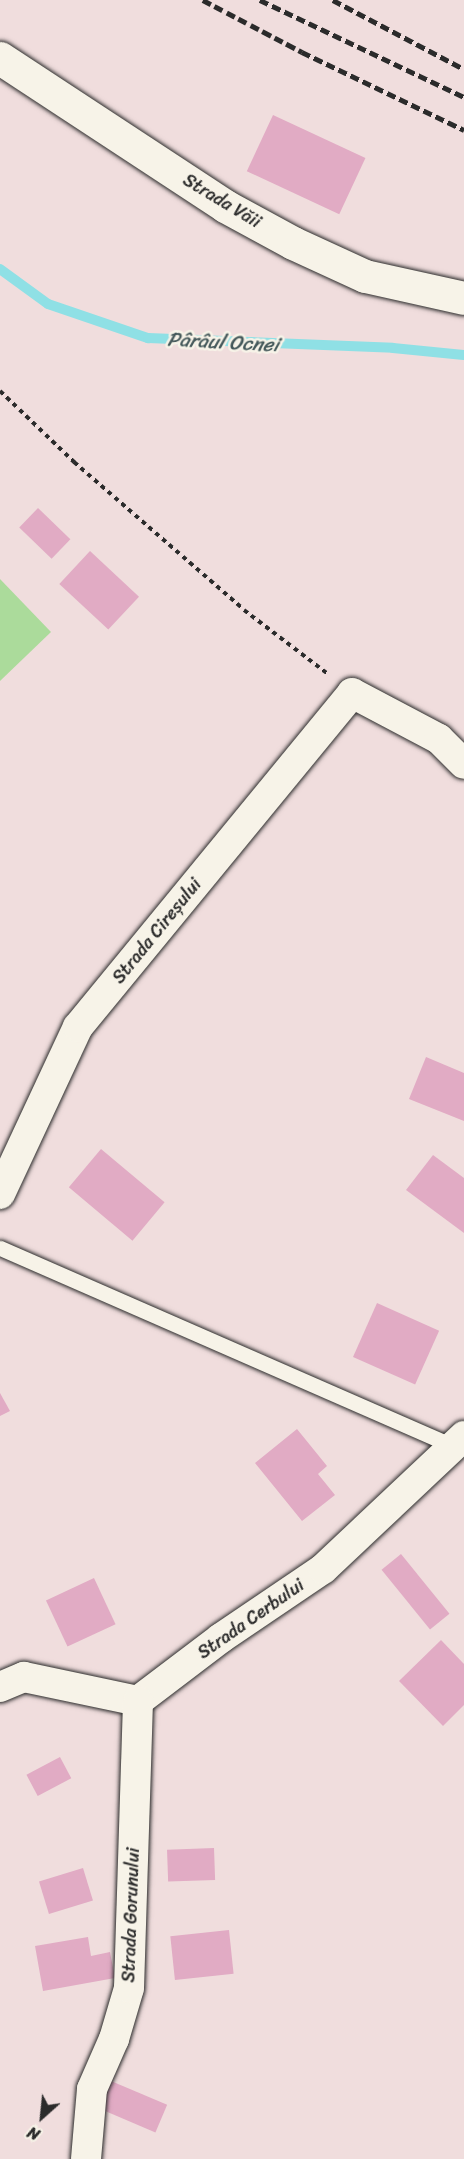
<!DOCTYPE html>
<meta charset="utf-8">
<style>
body{margin:0}
#map{position:relative;width:464px;height:2159px;overflow:hidden;background:#f0dddd;font-family:Sriracha,sans-serif}
div>[style]{position:absolute}
.green>*{inset:0;background:#abdb9b}
.stream>*{height:10px;margin:-5px;padding:0 5px;transform-origin:5px;border-radius:5px;background:#8fe0e5}
.building>*{inset:0;background:#e1abc4;transform-origin:0 0}
.path>*{height:4px;margin-top:-2px;transform-origin:0;background:repeating-linear-gradient(90deg,#2b2b2b 0 4.5px,transparent 0 9px)}
.roads{filter:drop-shadow(0 0 2px #2b2b2b) drop-shadow(0 0 2px #2b2b2b)}
.service>*{height:15px;margin:-7.5px;padding:0 7.5px;transform-origin:7.5px;border-radius:7.5px;background:#f7f3e8}
.minor>*{height:30px;margin:-15px;padding:0 15px;transform-origin:15px;border-radius:15px;background:#f7f3e8}
.secondary>*{height:33px;margin:-16.5px;padding:0 16.5px;transform-origin:16.5px;border-radius:16.5px;background:#f7f3e8}
.rail>*{height:4.5px;margin-top:-2.25px;transform-origin:0;background:repeating-linear-gradient(90deg,#2b2b2b 0 9px,transparent 0 13.5px)}
span{translate:-50% -50%;white-space:nowrap;text-align:center;line-height:1.15;-webkit-text-stroke:5px #f7f3e8;paint-order:stroke}
.street-label{font-size:18px;color:#2b2b2b}
.water-label{font-size:20px;color:#44585a;font-style:italic}
.north{position:absolute;left:12px;top:2087px;width:60px;height:60px;-webkit-text-stroke:4px #f7f3e8;paint-order:stroke;rotate:207deg;font-size:16px;font-weight:700;line-height:24px;text-align:center;color:#2b2b2b}
.north::after{content:'';display:block;margin:auto;width:21px;height:27px;background:#2b2b2b;clip-path:polygon(50% 0,100% 100%,50% 72%,0 100%)}
</style>
<div id="map">
<div class="green">
<i style="clip-path:polygon(0 579px,51px 632px,0 681px)"></i>
</div>
<div class="stream">
<i style="left:0;top:269px;width:59px;rotate:36.1deg"></i>
<i style="left:48px;top:304px;width:106px;rotate:18.8deg"></i>
<i style="left:148px;top:338px;width:245px;rotate:2.3deg"></i>
<i style="left:393px;top:348px;width:71px;rotate:5.6deg"></i>
</div>
<div class="building">
<i style="left:273px;top:115px;width:102px;height:62px;rotate:25deg"></i>
<i style="left:38px;top:508px;width:45px;height:27px;rotate:44deg"></i>
<i style="left:90px;top:551px;width:67px;height:45px;rotate:43deg"></i>
<i style="clip-path:polygon(426px 1057px,464px 1073px,464px 1121px,409px 1099px)"></i>
<i style="left:101px;top:1149px;width:83px;height:50px;rotate:40deg"></i>
<i style="clip-path:polygon(433px 1155px,464px 1178px,464px 1233px,406px 1190px)"></i>
<i style="left:377px;top:1303px;width:68px;height:59px;rotate:24deg"></i>
<i style="clip-path:polygon(0 1393px,10px 1411px,0 1416px)"></i>
<i style="clip-path:polygon(297px 1429px,327px 1466px,318px 1474px,335px 1495px,302px 1521px,255px 1463px)"></i>
<i style="left:401px;top:1554px;width:77px;height:25px;rotate:51deg"></i>
<i style="left:94px;top:1578px;width:51px;height:53px;rotate:65deg"></i>
<i style="clip-path:polygon(441px 1640px,464px 1664px,464px 1705px,443px 1726px,399px 1681px)"></i>
<i style="left:60px;top:1757px;width:24px;height:38px;rotate:62deg"></i>
<i style="left:214px;top:1848px;width:32px;height:47px;rotate:88deg"></i>
<i style="left:83px;top:1868px;width:34px;height:46px;rotate:73deg"></i>
<i style="left:229px;top:1930px;width:44px;height:59px;rotate:84deg"></i>
<i style="clip-path:polygon(88px 1937px,91px 1956px,110px 1952px,115px 1978px,43px 1991px,35px 1946px)"></i>
<i style="left:111px;top:2081px;width:61px;height:30px;rotate:23deg"></i>
</div>
<div class="path">
<i style="left:0;top:391px;width:103px;rotate:43.8deg"></i>
<i style="left:74px;top:462px;width:225px;rotate:41deg"></i>
<i style="left:244px;top:610px;width:106px;rotate:37.3deg"></i>
</div>
<div class="roads">
<div class="service">
<i style="left:0;top:1248px;width:494px;rotate:23.6deg"></i>
</div>
<div class="minor">
<i style="left:0;top:1194px;width:184px;rotate:-65deg"></i>
<i style="left:78px;top:1027px;width:432px;rotate:-50.6deg"></i>
<i style="left:352px;top:693px;width:98px;rotate:27.9deg"></i>
<i style="left:439px;top:739px;width:35px;rotate:45deg"></i>
<i style="left:0;top:1687px;width:26px;rotate:-23deg"></i>
<i style="left:24px;top:1677px;width:116px;rotate:11.9deg"></i>
<i style="left:138px;top:1701px;width:104px;rotate:-37.2deg"></i>
<i style="left:221px;top:1638px;width:123px;rotate:-34.1deg"></i>
<i style="left:323px;top:1569px;width:194px;rotate:-43.3deg"></i>
<i style="left:86px;top:2159px;width:70px;rotate:-85.1deg"></i>
<i style="left:92px;top:2089px;width:55px;rotate:-66.3deg"></i>
<i style="left:114px;top:2039px;width:53px;rotate:-73.6deg"></i>
<i style="left:129px;top:1988px;width:287px;rotate:-88.2deg"></i>
</div>
<div class="secondary">
<i style="left:0;top:58px;width:269px;rotate:33.3deg"></i>
<i style="left:225px;top:206px;width:77px;rotate:28.6deg"></i>
<i style="left:293px;top:243px;width:79px;rotate:24.6deg"></i>
<i style="left:365px;top:276px;width:101px;rotate:12.5deg"></i>
</div>
</div>
<div class="rail">
<i style="left:203px;top:0;width:112px;rotate:27.7deg"></i>
<i style="left:302px;top:52px;width:180px;rotate:25.7deg"></i>
<i style="left:260px;top:0;width:226px;rotate:25.4deg"></i>
<i style="left:333px;top:0;width:148px;rotate:27.8deg"></i>
</div>
<div class="street-label">
<span style="left:222px;top:201px;rotate:31deg">Strada Văii</span>
<span style="left:157px;top:931px;rotate:-51deg">Strada Cireșului</span>
<span style="left:251px;top:1619px;rotate:-35deg">Strada Cerbului</span>
<span style="left:131px;top:1915px;rotate:-88deg">Strada Gorunului</span>
</div>
<div class="water-label">
<span style="left:223px;top:342px;rotate:3deg">Pârâul Ocnei</span>
</div>
<div class="north">N</div>
</div>
